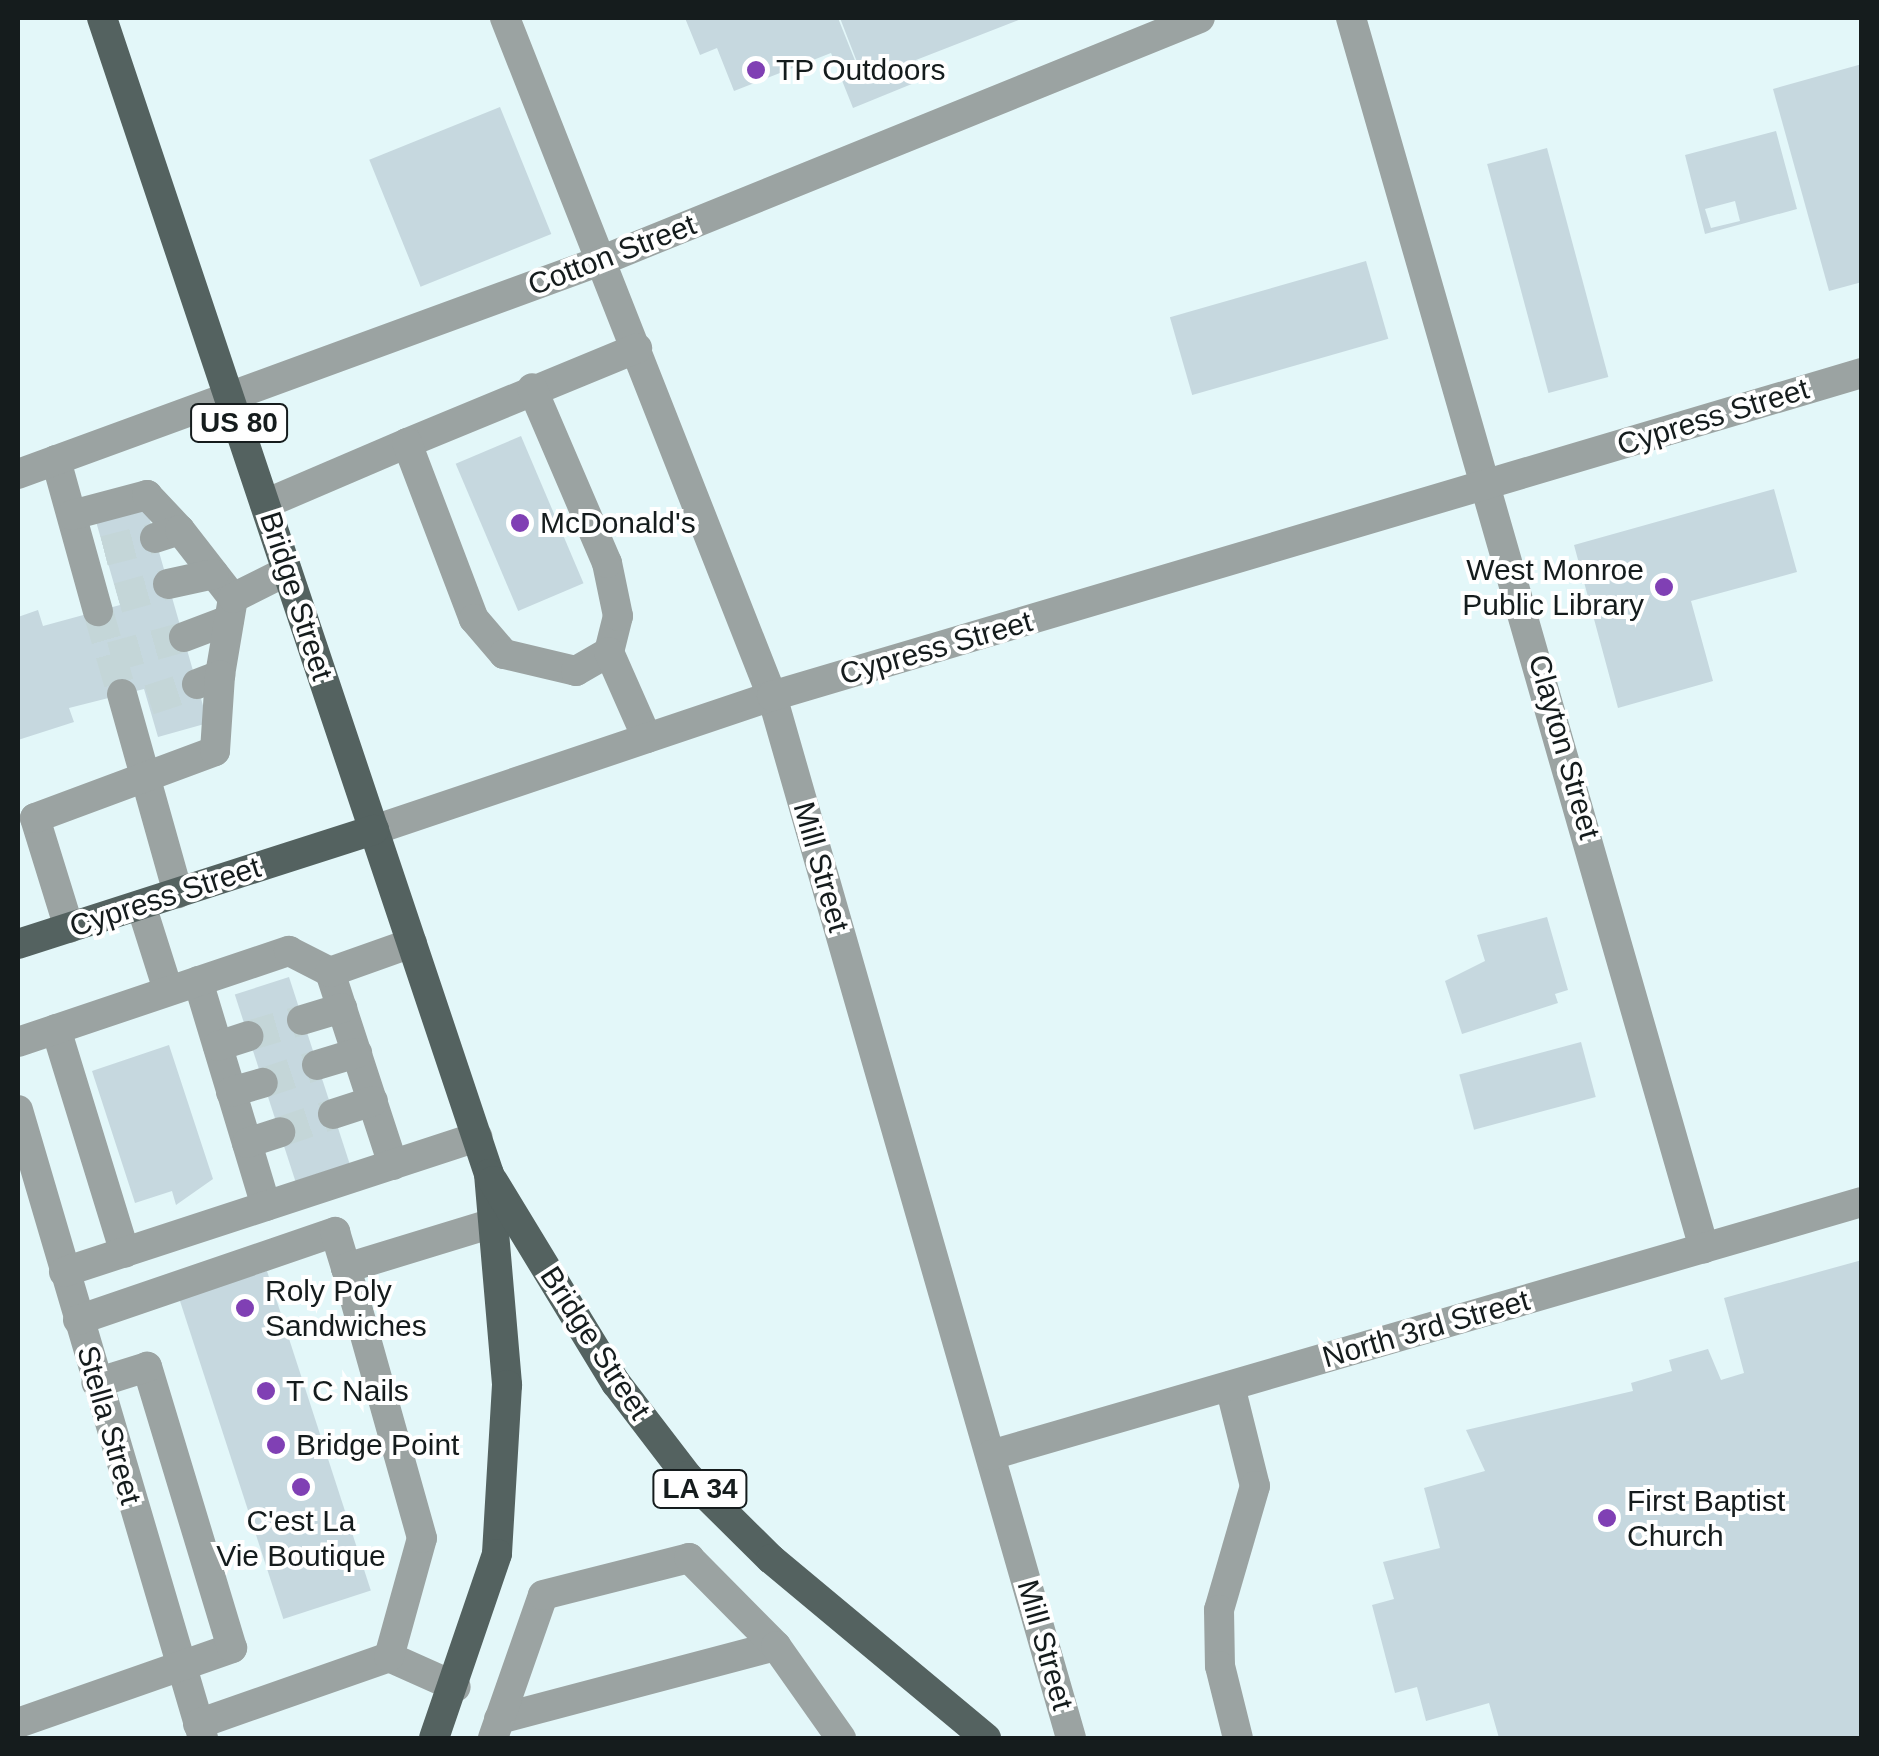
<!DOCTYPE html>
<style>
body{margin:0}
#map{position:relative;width:1879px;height:1756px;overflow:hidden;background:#e3f7f9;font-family:Helvetica,sans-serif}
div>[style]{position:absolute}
.building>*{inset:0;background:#c6d8df;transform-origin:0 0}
.minor-tunnel>*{height:30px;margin-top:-15px;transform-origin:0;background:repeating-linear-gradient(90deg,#c4d6d8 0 30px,transparent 0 45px)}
.minor>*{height:30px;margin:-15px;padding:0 15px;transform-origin:15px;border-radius:15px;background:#9ba3a2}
.major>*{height:30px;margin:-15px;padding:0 15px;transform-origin:15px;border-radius:15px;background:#546260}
.dots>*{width:28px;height:28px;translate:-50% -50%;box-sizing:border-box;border:5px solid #fff;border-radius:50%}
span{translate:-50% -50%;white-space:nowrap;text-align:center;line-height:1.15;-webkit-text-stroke:8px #fff;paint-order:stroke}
.shield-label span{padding:2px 8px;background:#fff;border:2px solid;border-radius:8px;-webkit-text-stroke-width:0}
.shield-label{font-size:28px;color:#151c1d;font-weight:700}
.poi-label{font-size:30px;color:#151c1d}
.left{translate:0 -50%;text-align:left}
.right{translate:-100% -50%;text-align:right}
.street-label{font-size:30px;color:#151c1d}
.frame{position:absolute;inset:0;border:20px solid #151c1d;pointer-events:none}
</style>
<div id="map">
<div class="building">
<i style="clip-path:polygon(685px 18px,838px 18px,864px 83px,911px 63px,864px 80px,840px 18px,1024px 18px,916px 60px,924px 79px,853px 108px,831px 53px,734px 91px,717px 48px,700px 55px)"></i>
<i style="clip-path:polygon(1862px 64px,1862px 282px,1829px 291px,1773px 89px)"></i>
<i style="left:500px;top:107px;width:137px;height:141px;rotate:68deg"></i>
<i style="clip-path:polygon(evenodd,1776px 131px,1797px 209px,1705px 234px,1685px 155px,1776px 131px,1735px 201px,1740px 221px,1711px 228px,1705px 209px,1735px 201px)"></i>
<i style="left:1547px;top:148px;width:237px;height:62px;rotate:75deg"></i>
<i style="left:1366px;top:261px;width:81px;height:204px;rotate:74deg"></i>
<i style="left:521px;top:436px;width:160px;height:71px;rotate:67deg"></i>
<i style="clip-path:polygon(1774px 489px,1797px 572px,1691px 601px,1713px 681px,1618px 708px,1574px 545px)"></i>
<i style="clip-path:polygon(145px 503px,208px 723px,158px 737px,144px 689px,69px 708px,74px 722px,18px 740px,18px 617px,38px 610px,43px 626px,120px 605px,95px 518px)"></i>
<i style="clip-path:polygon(1547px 917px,1568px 990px,1555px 994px,1558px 1003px,1462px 1034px,1445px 981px,1485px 961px,1477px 935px)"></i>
<i style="left:289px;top:977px;width:196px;height:57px;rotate:72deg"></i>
<i style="left:1581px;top:1042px;width:57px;height:126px;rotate:75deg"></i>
<i style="clip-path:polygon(169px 1045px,213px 1179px,176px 1205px,172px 1191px,135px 1203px,92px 1071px)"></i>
<i style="clip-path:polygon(1862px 1260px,1862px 1738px,1499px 1738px,1489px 1703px,1426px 1721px,1417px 1687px,1395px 1693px,1372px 1605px,1394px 1599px,1383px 1562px,1440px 1548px,1424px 1488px,1485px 1471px,1466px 1430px,1633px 1391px,1631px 1383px,1672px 1371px,1669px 1360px,1708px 1349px,1721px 1380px,1744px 1373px,1724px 1298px)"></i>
<i style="left:267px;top:1271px;width:336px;height:92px;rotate:72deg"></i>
</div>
<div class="minor-tunnel">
<i style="left:104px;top:551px;width:53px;rotate:-14.3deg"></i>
<i style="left:118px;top:598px;width:52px;rotate:-15.6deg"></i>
<i style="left:98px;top:611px;width:86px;rotate:73.9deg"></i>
<i style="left:111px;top:657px;width:76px;rotate:-15.3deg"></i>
<i style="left:149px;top:700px;width:51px;rotate:-18.4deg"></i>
<i style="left:248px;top:1036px;width:56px;rotate:-16.5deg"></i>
<i style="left:263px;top:1083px;width:57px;rotate:-18.4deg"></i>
<i style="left:280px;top:1132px;width:56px;rotate:-18.8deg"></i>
</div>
<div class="minor">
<i style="left:505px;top:18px;width:729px;rotate:68.51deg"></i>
<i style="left:772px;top:696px;width:1084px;rotate:73.99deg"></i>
<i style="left:1351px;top:18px;width:1280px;rotate:73.99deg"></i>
<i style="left:407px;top:443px;width:249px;rotate:-22.4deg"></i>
<i style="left:56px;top:460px;width:157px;rotate:74.5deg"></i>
<i style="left:18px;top:474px;width:623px;rotate:-20.09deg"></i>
<i style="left:603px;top:260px;width:644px;rotate:-22.07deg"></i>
<i style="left:265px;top:504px;width:155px;rotate:-23.2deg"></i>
<i style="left:407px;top:443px;width:188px;rotate:69.2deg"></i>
<i style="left:474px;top:619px;width:46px;rotate:49.4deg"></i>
<i style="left:504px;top:654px;width:74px;rotate:13.3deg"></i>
<i style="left:576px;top:671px;width:38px;rotate:-30deg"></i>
<i style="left:609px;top:652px;width:37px;rotate:-76deg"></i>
<i style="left:618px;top:616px;width:54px;rotate:-101.7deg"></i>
<i style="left:607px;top:563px;width:190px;rotate:-113.2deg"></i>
<i style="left:72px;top:515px;width:78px;rotate:-14.9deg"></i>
<i style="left:147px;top:495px;width:48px;rotate:46.7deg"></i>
<i style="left:155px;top:538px;width:26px;rotate:-18deg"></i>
<i style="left:180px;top:530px;width:86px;rotate:52.1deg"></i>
<i style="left:168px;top:584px;width:47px;rotate:-12.3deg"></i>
<i style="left:184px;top:637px;width:48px;rotate:-20.7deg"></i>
<i style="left:609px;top:652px;width:94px;rotate:66.2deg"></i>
<i style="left:197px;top:684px;width:25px;rotate:-21deg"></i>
<i style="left:220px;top:675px;width:78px;rotate:-80.4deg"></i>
<i style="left:233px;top:598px;width:60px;rotate:-26.6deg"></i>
<i style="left:122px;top:694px;width:207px;rotate:74.3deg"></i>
<i style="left:374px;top:830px;width:420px;rotate:-18.6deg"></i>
<i style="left:772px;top:696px;width:1137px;rotate:-16.51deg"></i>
<i style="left:141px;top:905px;width:89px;rotate:72.4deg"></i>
<i style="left:69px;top:928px;width:115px;rotate:-107.2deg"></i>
<i style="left:35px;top:818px;width:192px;rotate:-20.4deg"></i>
<i style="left:215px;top:751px;width:76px;rotate:-86.2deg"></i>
<i style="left:330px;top:972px;width:203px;rotate:71.9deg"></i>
<i style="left:198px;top:981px;width:235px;rotate:73.2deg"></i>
<i style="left:302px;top:1020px;width:42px;rotate:-16.7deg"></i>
<i style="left:56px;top:1029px;width:234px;rotate:72.9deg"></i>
<i style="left:18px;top:1042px;width:286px;rotate:-18.6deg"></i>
<i style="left:289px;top:951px;width:46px;rotate:27.1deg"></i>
<i style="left:330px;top:972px;width:87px;rotate:-19.5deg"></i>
<i style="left:218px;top:1046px;width:32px;rotate:-18deg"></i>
<i style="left:317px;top:1065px;width:42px;rotate:-16.7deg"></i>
<i style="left:231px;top:1092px;width:33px;rotate:-16deg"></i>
<i style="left:18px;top:1110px;width:655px;rotate:73.59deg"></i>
<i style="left:333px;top:1114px;width:42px;rotate:-18deg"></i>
<i style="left:247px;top:1143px;width:35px;rotate:-18deg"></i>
<i style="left:64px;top:1272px;width:435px;rotate:-18.1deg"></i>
<i style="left:78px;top:1320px;width:272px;rotate:-18.9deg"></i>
<i style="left:335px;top:1232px;width:38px;rotate:73deg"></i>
<i style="left:1230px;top:1386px;width:103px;rotate:76deg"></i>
<i style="left:1255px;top:1486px;width:129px;rotate:106.2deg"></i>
<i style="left:1219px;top:1610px;width:56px;rotate:89deg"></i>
<i style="left:1220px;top:1666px;width:74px;rotate:76deg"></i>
<i style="left:991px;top:1455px;width:907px;rotate:-16.2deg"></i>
<i style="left:389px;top:1657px;width:73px;rotate:24.1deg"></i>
<i style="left:499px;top:1719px;width:286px;rotate:-14.8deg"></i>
<i style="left:18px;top:1723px;width:227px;rotate:-19.3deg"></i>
<i style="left:232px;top:1648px;width:294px;rotate:-106.8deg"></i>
<i style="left:147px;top:1367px;width:53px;rotate:162.6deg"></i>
<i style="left:198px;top:1724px;width:202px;rotate:-19.3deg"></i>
<i style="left:389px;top:1657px;width:123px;rotate:-74.5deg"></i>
<i style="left:422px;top:1538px;width:280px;rotate:-105.7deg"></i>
<i style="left:346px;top:1268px;width:154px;rotate:-17deg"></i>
<i style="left:493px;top:1738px;width:151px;rotate:-70.7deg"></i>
<i style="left:543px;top:1595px;width:151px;rotate:-14.2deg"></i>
<i style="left:689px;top:1558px;width:124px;rotate:45.3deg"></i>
<i style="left:776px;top:1646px;width:113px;rotate:54.8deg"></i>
</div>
<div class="major">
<i style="left:102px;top:18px;width:1219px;rotate:71.49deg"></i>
<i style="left:489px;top:1174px;width:212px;rotate:85.1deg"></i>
<i style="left:507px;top:1385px;width:169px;rotate:93.4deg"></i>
<i style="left:497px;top:1554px;width:194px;rotate:108.9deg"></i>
<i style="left:18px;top:944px;width:374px;rotate:-17.8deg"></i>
<i style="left:493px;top:1181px;width:237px;rotate:58.7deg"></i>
<i style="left:616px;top:1383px;width:117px;rotate:52.6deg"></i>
<i style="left:687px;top:1476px;width:118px;rotate:44.7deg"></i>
<i style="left:771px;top:1559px;width:280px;rotate:39.8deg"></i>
</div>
<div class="dots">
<i style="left:756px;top:70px;background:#8040b4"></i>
<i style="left:520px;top:523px;background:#8040b4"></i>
<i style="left:1664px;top:587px;background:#8040b4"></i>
<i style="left:245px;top:1308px;background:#8040b4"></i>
<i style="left:266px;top:1391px;background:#8040b4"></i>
<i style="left:276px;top:1445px;background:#8040b4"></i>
<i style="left:301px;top:1487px;background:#8040b4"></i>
<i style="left:1607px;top:1518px;background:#8040b4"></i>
</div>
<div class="shield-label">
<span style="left:239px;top:423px">US 80</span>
<span style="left:700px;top:1489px">LA 34</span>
</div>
<div class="poi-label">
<span class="left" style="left:776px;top:70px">TP Outdoors</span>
<span class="left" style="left:540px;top:523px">McDonald's</span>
<span class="right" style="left:1644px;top:587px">West Monroe<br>Public Library</span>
<span class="left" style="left:265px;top:1308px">Roly Poly<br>Sandwiches</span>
<span class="left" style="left:286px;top:1391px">T C Nails</span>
<span class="left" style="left:296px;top:1445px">Bridge Point</span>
<span class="left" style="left:1627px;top:1518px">First Baptist<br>Church</span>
<span style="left:301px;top:1538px">C'est La<br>Vie Boutique</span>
</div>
<div class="street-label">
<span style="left:612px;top:255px;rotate:-21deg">Cotton Street</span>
<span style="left:1713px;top:417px;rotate:-17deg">Cypress Street</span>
<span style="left:296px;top:596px;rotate:72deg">Bridge Street</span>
<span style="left:936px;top:648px;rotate:-16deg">Cypress Street</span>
<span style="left:1564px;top:747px;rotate:74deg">Clayton Street</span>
<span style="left:821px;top:867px;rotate:74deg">Mill Street</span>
<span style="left:165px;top:897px;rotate:-18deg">Cypress Street</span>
<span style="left:1426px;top:1329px;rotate:-16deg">North 3rd Street</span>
<span style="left:595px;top:1343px;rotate:57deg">Bridge Street</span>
<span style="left:109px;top:1425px;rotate:74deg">Stella Street</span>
<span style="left:1045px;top:1645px;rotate:74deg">Mill Street</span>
</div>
<div class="frame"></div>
</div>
